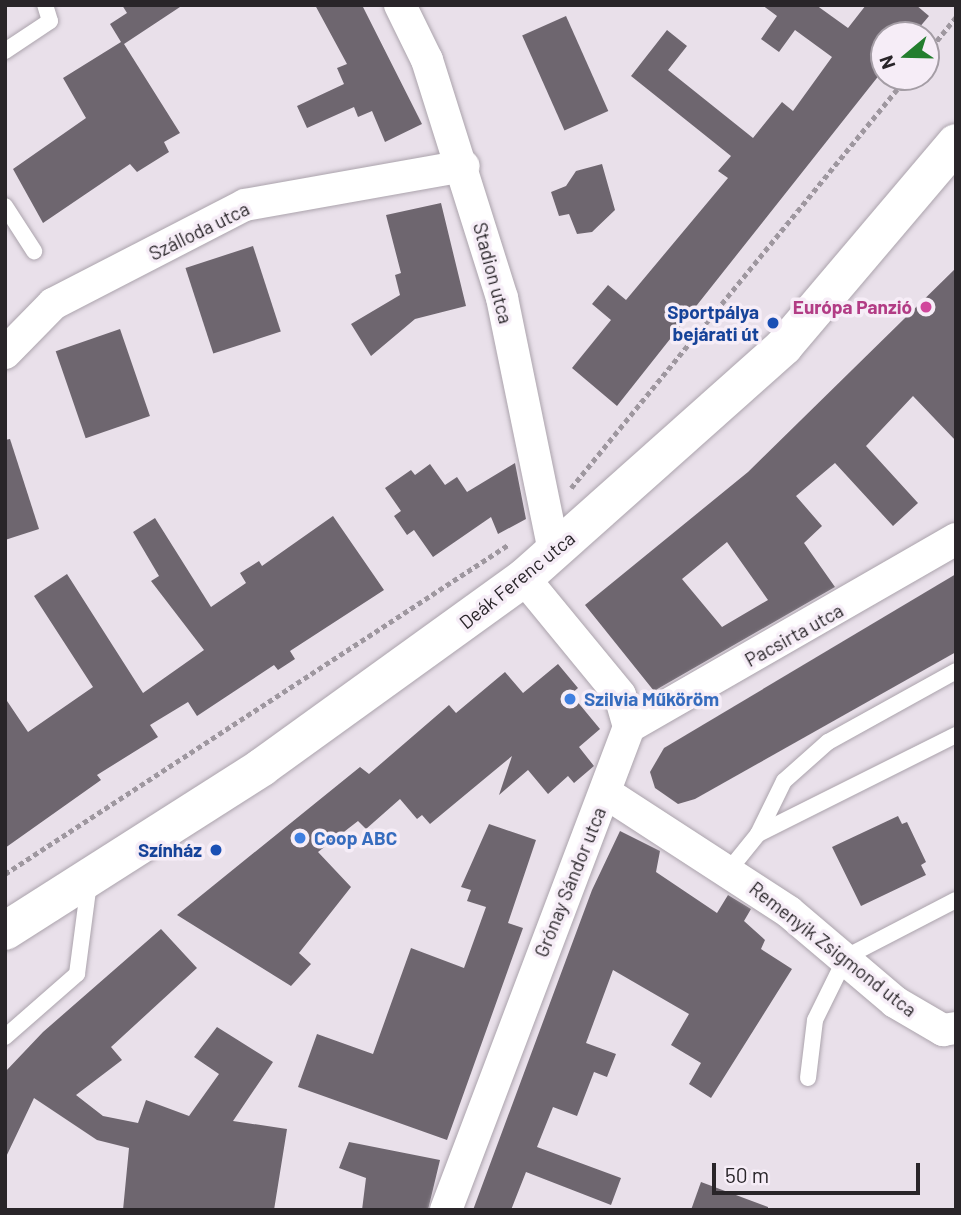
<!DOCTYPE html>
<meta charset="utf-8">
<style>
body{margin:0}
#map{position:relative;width:961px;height:1215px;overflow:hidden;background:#e9e0ea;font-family:Barlow,sans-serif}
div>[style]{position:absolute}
.building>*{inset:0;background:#6e666f;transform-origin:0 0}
.path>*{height:4.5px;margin-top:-2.25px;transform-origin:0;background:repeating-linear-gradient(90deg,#9e979f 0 5px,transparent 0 8.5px)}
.roads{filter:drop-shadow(0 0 2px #aba3ac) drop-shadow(0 0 2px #aba3ac)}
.lane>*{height:16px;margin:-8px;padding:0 8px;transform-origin:8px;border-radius:8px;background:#fff}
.street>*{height:32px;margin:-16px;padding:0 16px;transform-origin:16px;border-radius:16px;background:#fff}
.secondary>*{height:38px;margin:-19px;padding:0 19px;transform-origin:19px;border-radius:19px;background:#fff}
.dots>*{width:19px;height:19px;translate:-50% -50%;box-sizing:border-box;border:4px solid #f6edf7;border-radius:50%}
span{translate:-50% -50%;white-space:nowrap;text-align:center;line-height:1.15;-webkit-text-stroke:7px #f6edf7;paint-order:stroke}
.street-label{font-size:19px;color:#292529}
.hotel-label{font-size:19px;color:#b23c85;font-weight:700}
.right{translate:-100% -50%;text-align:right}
.transit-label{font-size:19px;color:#164399;font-weight:700}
.shop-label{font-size:19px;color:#366cbe;font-weight:700}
.left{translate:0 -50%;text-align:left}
.frame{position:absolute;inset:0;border:7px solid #292529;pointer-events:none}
.north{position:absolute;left:870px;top:21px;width:70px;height:70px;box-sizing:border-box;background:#f6edf7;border:2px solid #a49da5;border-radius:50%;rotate:251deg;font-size:19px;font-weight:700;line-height:28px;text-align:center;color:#292529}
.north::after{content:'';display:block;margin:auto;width:24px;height:32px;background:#237e2e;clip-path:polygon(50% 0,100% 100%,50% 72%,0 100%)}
.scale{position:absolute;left:712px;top:1163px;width:208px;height:32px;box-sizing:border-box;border:4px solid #292529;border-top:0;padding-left:9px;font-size:21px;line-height:24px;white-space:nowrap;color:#292529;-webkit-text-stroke:5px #f6edf7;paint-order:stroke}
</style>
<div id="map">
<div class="building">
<i style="clip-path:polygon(122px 5px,183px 5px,124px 44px,180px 133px,164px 142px,169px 152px,137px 172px,130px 164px,43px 223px,13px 169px,86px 118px,63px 78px,121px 42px,110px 24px,127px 13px)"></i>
<i style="clip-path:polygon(315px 5px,362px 5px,422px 124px,385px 142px,372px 111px,358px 117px,354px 107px,307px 128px,297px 106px,344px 84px,337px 68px,347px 64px)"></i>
<i style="clip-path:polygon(762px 5px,816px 5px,848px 28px,866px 5px,916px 5px,929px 16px,913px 35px,884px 35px,884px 69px,617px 406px,572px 368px,611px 320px,592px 304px,608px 285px,626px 300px,728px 178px,718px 171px,731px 156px,631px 76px,667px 30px,687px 46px,668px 70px,753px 138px,782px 102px,793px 111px,832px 57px,795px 30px,779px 52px,761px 39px,777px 16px)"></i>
<i style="left:566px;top:16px;width:104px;height:48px;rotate:66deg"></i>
<i style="clip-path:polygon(602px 164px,615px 210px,592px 232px,577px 234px,569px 214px,559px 216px,551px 192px,566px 186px,576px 171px)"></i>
<i style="clip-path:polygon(441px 203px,466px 306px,415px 319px,371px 356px,351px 324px,400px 295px,395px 275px,401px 273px,386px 215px)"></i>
<i style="left:253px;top:246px;width:90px;height:71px;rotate:72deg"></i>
<i style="clip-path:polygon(evenodd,956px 268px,956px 441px,913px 396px,866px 446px,918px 503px,893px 526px,835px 463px,796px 496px,822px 526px,804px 543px,835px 587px,654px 691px,585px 605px,748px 472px,956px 268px,727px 542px,768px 600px,722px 627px,682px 579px,727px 542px)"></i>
<i style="left:120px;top:329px;width:92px;height:68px;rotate:71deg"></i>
<i style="clip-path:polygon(10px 439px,39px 529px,5px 540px,5px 440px)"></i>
<i style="clip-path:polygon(515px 463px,526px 519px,498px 534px,491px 517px,433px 557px,414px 530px,407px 535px,394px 516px,401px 511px,385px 488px,411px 470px,415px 475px,430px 464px,445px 485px,457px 477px,467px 492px)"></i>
<i style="clip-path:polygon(333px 516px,384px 590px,290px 651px,295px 659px,278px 670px,274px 665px,197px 716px,188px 702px,150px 725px,158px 737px,97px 775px,101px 780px,5px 848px,5px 698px,28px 732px,93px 687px,34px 596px,67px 574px,143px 693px,204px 650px,151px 581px,159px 576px,133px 532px,155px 518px,211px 607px,246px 583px,240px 573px,259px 561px,262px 566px)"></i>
<i style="clip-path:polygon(956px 574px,956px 652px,695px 799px,678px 804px,655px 788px,650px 772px,664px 748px)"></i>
<i style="clip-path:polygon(558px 664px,578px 688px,571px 694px,600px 729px,579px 747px,594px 766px,574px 783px,568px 776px,548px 794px,528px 770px,499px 795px,512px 756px,430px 824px,422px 815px,417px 819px,400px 799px,366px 829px,358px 821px,318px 852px,351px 887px,299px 953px,311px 964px,291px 986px,177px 915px,360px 767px,369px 774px,449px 705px,456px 713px,505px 672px,523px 693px)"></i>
<i style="clip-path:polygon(898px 816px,902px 824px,907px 822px,926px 862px,921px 865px,926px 875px,861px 906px,832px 847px)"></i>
<i style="clip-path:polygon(489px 824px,536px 840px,508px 923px,523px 928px,447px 1140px,298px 1087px,317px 1034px,373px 1054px,411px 948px,464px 968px,486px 907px,467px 901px,471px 890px,461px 887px)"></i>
<i style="clip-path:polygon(620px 831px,660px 851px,656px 872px,717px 913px,728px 895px,751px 909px,744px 921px,765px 940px,761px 949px,792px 969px,711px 1098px,689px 1084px,701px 1063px,671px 1045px,689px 1014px,613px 970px,586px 1043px,616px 1054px,607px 1077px,594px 1072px,577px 1116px,553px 1107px,537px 1147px,621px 1178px,611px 1205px,526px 1172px,511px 1210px,473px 1210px,592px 890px)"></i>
<i style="clip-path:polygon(161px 929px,197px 968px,111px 1047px,122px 1060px,76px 1095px,103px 1116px,138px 1123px,146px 1100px,189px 1116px,219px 1074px,194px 1057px,217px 1027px,273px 1062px,233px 1121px,287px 1129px,274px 1210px,123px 1210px,129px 1148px,97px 1140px,34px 1098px,5px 1159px,5px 1072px,43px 1032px)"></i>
<i style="clip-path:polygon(349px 1142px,440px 1160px,428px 1210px,362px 1210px,366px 1178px,339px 1168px)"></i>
<i style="clip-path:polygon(701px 1182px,768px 1207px,768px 1210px,691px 1210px)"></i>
</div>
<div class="path">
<i style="left:926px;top:54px;width:48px;rotate:-51deg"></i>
<i style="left:571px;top:488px;width:531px;rotate:-50.73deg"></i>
<i style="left:5px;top:874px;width:601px;rotate:-33.19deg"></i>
</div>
<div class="roads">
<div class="lane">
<i style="left:5px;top:51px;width:54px;rotate:-33.7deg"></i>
<i style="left:50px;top:21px;width:17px;rotate:-107deg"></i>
<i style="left:5px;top:206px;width:54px;rotate:57.2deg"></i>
<i style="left:758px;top:834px;width:59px;rotate:-63.9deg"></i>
<i style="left:784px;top:781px;width:59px;rotate:-41.6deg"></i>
<i style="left:828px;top:742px;width:146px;rotate:-29deg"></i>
<i style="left:729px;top:870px;width:46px;rotate:-51.1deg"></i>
<i style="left:758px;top:834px;width:221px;rotate:-26.6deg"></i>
<i style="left:5px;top:1037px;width:96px;rotate:-41.2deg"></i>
<i style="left:77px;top:974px;width:92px;rotate:-82.5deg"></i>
<i style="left:808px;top:1078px;width:58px;rotate:-83.1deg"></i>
<i style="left:815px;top:1020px;width:70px;rotate:-63.8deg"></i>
<i style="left:846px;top:957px;width:124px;rotate:-27.4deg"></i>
</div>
<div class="street">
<i style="left:400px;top:5px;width:61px;rotate:63.9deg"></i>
<i style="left:427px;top:60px;width:250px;rotate:72.5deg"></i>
<i style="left:502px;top:298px;width:258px;rotate:78.4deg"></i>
<i style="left:5px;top:353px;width:69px;rotate:-45.6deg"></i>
<i style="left:53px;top:304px;width:216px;rotate:-27.3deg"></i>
<i style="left:245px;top:205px;width:222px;rotate:-10.1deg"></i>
<i style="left:629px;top:727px;width:377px;rotate:-29.9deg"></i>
<i style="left:606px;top:793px;width:218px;rotate:33deg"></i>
<i style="left:789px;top:912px;width:139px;rotate:40.3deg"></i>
<i style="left:895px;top:1002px;width:56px;rotate:30.3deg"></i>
<i style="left:943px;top:1030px;width:13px;rotate:-9deg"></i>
<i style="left:446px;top:1210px;width:517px;rotate:-69.25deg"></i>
<i style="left:629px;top:727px;width:33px;rotate:-106deg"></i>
<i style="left:620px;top:695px;width:151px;rotate:-129.4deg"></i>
</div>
<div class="secondary">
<i style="left:5px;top:931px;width:305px;rotate:-32.5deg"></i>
<i style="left:262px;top:767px;width:323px;rotate:-35.8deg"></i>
<i style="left:524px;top:578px;width:348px;rotate:-41.7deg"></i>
<i style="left:784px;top:346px;width:266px;rotate:-49.7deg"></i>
</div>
</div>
<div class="dots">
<i style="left:926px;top:307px;background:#d1479c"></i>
<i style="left:773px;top:323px;background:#1a4fb4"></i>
<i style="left:570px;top:699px;background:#3f7fe0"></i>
<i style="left:300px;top:838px;background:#3f7fe0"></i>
<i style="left:216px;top:850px;background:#1a4fb4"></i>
</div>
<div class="street-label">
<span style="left:199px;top:231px;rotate:-26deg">Szálloda utca</span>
<span style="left:493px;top:273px;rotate:75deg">Stadion utca</span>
<span style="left:517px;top:580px;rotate:-39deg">Deák Ferenc utca</span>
<span style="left:794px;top:635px;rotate:-29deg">Pacsirta utca</span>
<span style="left:570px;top:882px;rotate:-68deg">Grónay Sándor utca</span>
<span style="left:833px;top:949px;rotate:38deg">Remenyik Zsigmond utca</span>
</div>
<div class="hotel-label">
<span class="right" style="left:912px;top:307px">Európa Panzió</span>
</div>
<div class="transit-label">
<span class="right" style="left:759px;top:323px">Sportpálya<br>bejárati út</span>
<span class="right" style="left:202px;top:850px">Színház</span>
</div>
<div class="shop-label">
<span class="left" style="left:584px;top:699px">Szilvia Műköröm</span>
<span class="left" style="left:314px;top:838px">Coop ABC</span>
</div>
<div class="frame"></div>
<div class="north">N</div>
<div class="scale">50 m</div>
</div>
